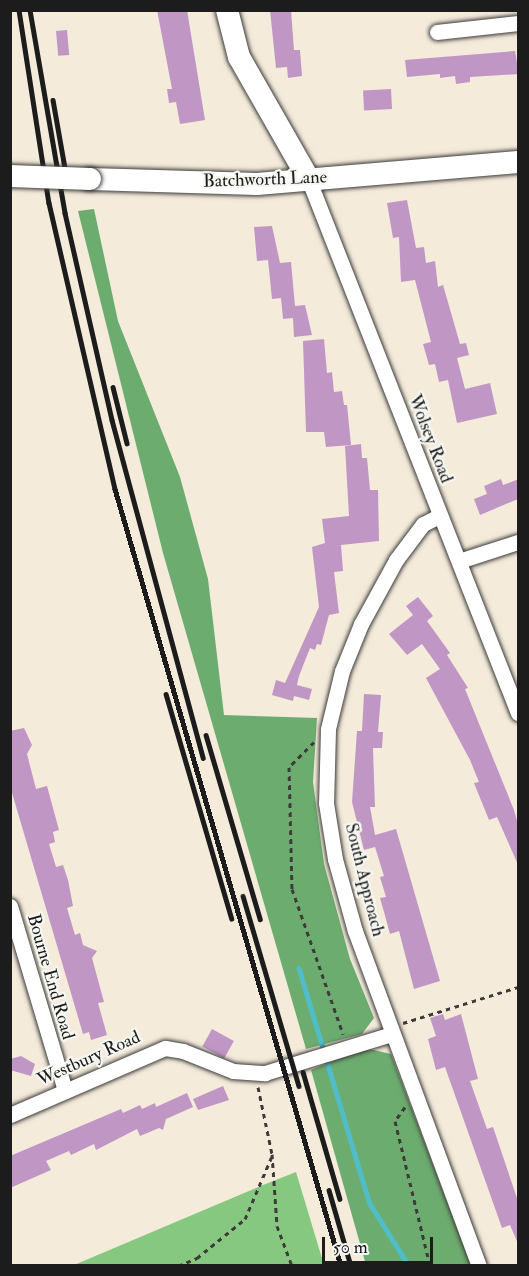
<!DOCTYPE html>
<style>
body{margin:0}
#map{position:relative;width:529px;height:1276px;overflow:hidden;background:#f4ebdb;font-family:"IM FELL Double Pica",serif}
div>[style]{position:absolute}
.green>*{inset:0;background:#87c881}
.forest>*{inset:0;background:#6dac6f}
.stream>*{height:4.5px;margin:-2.25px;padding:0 2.25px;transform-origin:2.25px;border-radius:2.25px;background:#50bdc9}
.building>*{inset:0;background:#c096c5;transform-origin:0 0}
.path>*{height:3px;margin-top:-1.5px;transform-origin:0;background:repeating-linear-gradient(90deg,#3c3b39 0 4.5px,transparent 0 9px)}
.roads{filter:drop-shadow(0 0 2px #3c3b39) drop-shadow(0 0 2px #3c3b39)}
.street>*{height:15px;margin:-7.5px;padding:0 7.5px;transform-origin:7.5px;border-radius:7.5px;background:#fff}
.secondary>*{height:22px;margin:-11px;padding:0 11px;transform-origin:11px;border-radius:11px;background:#fff}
.rail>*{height:4.5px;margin:-2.25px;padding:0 2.25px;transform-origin:2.25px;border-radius:2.25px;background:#1c1c1c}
.bridges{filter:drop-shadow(0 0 2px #3c3b39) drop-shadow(0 0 2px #3c3b39)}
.secondary-bridge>*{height:22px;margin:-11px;padding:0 11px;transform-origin:11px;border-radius:11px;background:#fff}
span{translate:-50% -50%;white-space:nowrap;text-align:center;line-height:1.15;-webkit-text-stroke:4.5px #f6f6f2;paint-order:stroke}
.street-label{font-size:18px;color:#1c1c1c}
.frame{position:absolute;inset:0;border:12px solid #1c1c1c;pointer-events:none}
.scale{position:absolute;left:322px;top:1237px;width:111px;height:27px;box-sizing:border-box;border:3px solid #1c1c1c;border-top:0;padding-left:8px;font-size:18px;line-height:21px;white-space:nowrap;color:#1c1c1c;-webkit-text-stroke:4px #f6f6f2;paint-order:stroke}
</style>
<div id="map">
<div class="green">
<i style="clip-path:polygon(296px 1172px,324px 1265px,74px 1265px,263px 1185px)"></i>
</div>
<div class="forest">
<i style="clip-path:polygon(94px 209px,118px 321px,180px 477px,208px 579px,224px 715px,317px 718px,313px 782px,324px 864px,350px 959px,374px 1018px,362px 1034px,306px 1049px,163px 553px,78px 211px)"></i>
<i style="clip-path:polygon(365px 1048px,391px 1054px,471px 1265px,366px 1265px,311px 1070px)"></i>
</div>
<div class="stream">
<i style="left:299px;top:968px;width:244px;rotate:73.3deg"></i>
<i style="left:369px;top:1202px;width:75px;rotate:58deg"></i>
</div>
<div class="building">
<i style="clip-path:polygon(157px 10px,187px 10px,205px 120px,180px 124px,176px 102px,169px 103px,167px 89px,172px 89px)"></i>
<i style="clip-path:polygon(270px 10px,291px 10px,294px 50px,300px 50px,302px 76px,288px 78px,287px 67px,276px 68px)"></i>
<i style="left:67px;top:30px;width:25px;height:11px;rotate:85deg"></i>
<i style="clip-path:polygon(515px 51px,519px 74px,470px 77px,470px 82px,456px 84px,455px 76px,440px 78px,440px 74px,407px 77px,405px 60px)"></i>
<i style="left:391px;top:89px;width:20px;height:28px;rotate:87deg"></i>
<i style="clip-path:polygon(407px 200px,416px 248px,424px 247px,426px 263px,435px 261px,438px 287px,443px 285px,460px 344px,466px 343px,469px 355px,457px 358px,465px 389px,490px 383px,497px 414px,457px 423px,448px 380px,439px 382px,435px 364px,429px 365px,423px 344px,431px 342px,415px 280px,401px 282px,399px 237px,393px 238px,387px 203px)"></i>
<i style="clip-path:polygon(272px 226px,280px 263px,291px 262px,295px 306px,305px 305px,312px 335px,294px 337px,293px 318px,283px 319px,281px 298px,272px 299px,268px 260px,257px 261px,254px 227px)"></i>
<i style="clip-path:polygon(324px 339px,327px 373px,332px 372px,334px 392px,342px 391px,344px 405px,347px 405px,351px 445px,326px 447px,324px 432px,306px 432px,303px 341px)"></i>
<i style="clip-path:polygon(361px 444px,362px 458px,367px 458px,370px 490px,378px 490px,379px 541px,341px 545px,343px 571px,334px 572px,339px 613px,329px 615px,321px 645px,317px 644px,315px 650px,310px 648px,299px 676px,297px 685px,312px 689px,309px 700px,294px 696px,293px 701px,272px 695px,276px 680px,285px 683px,319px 607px,312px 547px,325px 543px,322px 519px,349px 516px,345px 446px)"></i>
<i style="clip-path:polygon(501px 479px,503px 485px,519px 479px,518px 499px,480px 515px,474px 499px,487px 494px,484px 486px)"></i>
<i style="clip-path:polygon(418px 597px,433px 616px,427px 621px,450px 653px,447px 655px,468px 688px,465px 689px,514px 810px,519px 828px,519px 867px,497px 817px,489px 820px,474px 783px,479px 782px,470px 760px,426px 678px,440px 669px,422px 644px,407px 655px,389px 634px,413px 615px,406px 606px)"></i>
<i style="clip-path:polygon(364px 694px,381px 695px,378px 732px,383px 732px,382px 748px,373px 748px,375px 807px,370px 807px,375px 835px,396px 829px,440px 981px,414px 989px,399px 931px,390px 934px,386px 919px,380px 898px,386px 897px,380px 877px,384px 876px,375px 847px,364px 850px,352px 802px,357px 731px,362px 731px)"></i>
<i style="clip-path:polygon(24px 728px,32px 745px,27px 754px,36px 789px,47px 786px,59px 830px,53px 832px,55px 842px,49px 844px,56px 867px,63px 865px,68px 880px,73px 906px,67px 908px,75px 935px,80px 933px,83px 945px,97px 951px,92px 958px,104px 1002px,98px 1003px,107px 1035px,91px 1040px,89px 1032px,83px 1034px,10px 786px,10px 731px)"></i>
<i style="clip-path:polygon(443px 1014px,445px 1020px,461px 1014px,478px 1079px,470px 1081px,487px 1129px,493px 1127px,519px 1204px,519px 1246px,510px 1225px,502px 1228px,445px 1067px,436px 1070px,428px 1039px,436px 1036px,430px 1018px)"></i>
<i style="left:212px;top:1029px;width:25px;height:20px;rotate:29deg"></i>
<i style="clip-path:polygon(21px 1056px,35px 1064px,31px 1076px,10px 1070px,10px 1059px)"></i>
<i style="clip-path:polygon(223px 1086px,229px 1100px,198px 1110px,193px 1099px)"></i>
<i style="clip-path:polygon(187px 1093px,193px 1107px,166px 1119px,163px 1130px,159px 1128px,140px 1136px,137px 1129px,96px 1150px,94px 1144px,71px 1155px,69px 1151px,46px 1161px,51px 1170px,10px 1188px,10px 1156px,121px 1109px,123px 1113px,140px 1105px,142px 1109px,155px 1103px,156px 1107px)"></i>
</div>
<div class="path">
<i style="left:314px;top:742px;width:35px;rotate:135deg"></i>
<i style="left:289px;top:767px;width:122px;rotate:88.6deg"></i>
<i style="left:292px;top:889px;width:154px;rotate:70.6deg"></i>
<i style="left:403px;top:1023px;width:121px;rotate:-17.4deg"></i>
<i style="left:258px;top:1087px;width:68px;rotate:78.2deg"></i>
<i style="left:272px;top:1154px;width:72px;rotate:86deg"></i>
<i style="left:277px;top:1226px;width:43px;rotate:69.4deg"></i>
<i style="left:405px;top:1107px;width:17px;rotate:126deg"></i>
<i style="left:395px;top:1121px;width:149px;rotate:76.4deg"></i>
<i style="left:178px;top:1266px;width:21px;rotate:-23deg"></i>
<i style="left:197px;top:1258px;width:62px;rotate:-39.1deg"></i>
<i style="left:245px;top:1219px;width:69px;rotate:-66.8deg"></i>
</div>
<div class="roads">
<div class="street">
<i style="left:437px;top:32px;width:81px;rotate:-6.3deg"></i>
<i style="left:308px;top:178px;width:575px;rotate:68.57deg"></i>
<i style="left:439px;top:516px;width:18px;rotate:153deg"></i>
<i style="left:423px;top:524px;width:45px;rotate:126.9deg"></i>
<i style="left:396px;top:560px;width:73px;rotate:118.7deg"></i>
<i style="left:361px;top:624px;width:51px;rotate:112deg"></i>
<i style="left:342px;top:671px;width:60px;rotate:103.6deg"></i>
<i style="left:328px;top:729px;width:74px;rotate:91.5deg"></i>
<i style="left:326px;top:803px;width:57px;rotate:80.9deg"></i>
<i style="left:335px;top:859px;width:75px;rotate:74.5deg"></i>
<i style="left:355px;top:931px;width:357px;rotate:69.7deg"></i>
<i style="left:459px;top:561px;width:62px;rotate:-17.9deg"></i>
<i style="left:10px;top:906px;width:193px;rotate:73.4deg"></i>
<i style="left:10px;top:1115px;width:169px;rotate:-23.4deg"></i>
<i style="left:165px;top:1048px;width:18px;rotate:9deg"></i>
<i style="left:183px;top:1051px;width:54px;rotate:21.8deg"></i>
<i style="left:233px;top:1071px;width:32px;rotate:4deg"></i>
<i style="left:265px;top:1073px;width:133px;rotate:-17.1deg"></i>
</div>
<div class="secondary">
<i style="left:227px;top:10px;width:49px;rotate:75.7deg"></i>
<i style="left:239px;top:57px;width:139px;rotate:60.3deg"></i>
<i style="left:90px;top:179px;width:167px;rotate:1.7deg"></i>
<i style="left:257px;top:184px;width:262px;rotate:-4.8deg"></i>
</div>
</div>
<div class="rail">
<i style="left:19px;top:10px;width:195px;rotate:81.2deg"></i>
<i style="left:49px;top:203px;width:294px;rotate:77deg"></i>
<i style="left:115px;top:489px;width:809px;rotate:73.78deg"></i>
<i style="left:30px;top:10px;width:206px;rotate:80.2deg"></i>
<i style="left:65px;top:213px;width:212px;rotate:77.2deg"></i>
<i style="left:112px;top:420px;width:350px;rotate:74.9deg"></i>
<i style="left:53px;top:100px;width:69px;rotate:80deg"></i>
<i style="left:113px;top:387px;width:58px;rotate:76deg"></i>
<i style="left:166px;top:694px;width:234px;rotate:73.7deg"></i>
<i style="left:206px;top:735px;width:192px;rotate:73.6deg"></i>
<i style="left:243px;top:896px;width:198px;rotate:73.6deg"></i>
<i style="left:303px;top:1072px;width:132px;rotate:73.8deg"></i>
<i style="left:329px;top:1190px;width:79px;rotate:73.9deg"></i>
</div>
<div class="bridges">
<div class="secondary-bridge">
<i style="left:10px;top:176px;width:80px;rotate:2.1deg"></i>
</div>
</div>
<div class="street-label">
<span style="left:265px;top:180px;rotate:-2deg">Batchworth Lane</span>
<span style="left:430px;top:439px;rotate:69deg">Wolsey Road</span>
<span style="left:364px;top:880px;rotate:76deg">South Approach</span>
<span style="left:50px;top:977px;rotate:74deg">Bourne End Road</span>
<span style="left:89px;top:1059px;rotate:-24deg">Westbury Road</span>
</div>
<div class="frame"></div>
<div class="scale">50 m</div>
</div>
